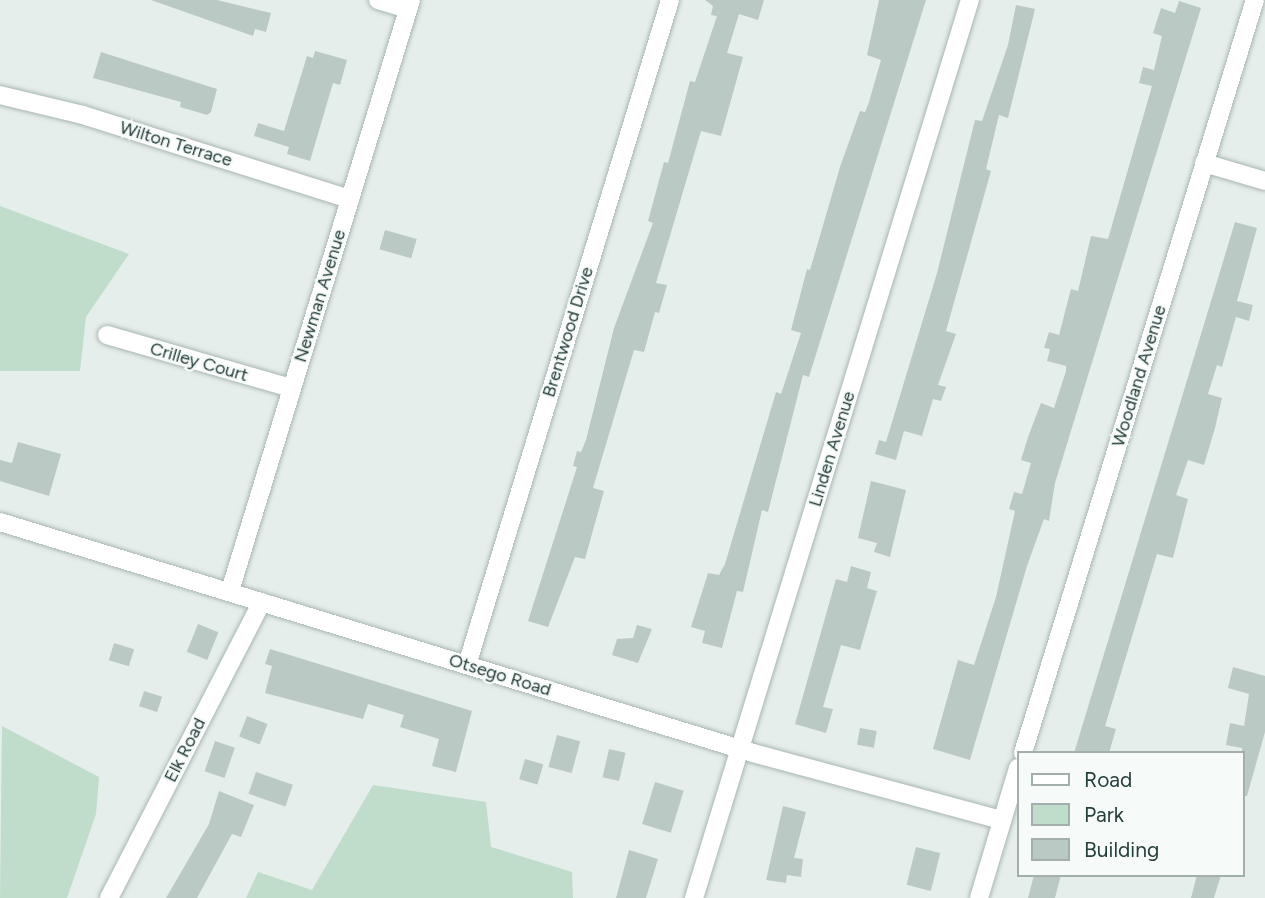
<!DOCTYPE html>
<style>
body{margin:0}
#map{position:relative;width:1265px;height:898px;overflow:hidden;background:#e6eeeb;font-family:Figtree,sans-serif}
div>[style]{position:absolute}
.green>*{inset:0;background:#c0ddcb}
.building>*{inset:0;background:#bbc9c4;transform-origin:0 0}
.roads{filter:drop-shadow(0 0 2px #a8b6b3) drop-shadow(0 0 2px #a8b6b3)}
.street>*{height:18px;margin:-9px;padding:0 9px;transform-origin:9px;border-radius:9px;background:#fff}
span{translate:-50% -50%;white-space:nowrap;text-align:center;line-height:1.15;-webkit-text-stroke:5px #f6faf9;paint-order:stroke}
.street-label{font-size:18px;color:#253f3b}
.legend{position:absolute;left:1017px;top:751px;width:228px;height:126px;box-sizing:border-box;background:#f6faf9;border:2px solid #a2afad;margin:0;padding:9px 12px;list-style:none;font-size:21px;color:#253f3b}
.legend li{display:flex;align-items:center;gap:14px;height:35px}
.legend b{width:35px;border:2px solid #a2afad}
</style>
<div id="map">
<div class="green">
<i style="clip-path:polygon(0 206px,129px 254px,86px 317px,80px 371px,0 371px)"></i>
<i style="clip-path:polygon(2px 726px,99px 777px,96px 814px,67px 898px,0 898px)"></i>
<i style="clip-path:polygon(373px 785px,486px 802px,491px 847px,572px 872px,573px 898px,246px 898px,258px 872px,312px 890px)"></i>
</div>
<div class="building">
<i style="clip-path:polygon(151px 0,217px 0,271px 13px,266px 32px,255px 29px,253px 36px)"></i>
<i style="clip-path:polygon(705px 0,764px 0,758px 20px,739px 14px,727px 53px,743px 57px,721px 136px,701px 131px,656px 283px,667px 285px,659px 313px,655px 312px,644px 352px,634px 350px,593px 488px,604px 491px,585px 559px,575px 557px,548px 627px,528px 621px,577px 467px,573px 466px,577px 451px,581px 452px,586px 440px,614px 328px,653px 223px,648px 221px,664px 162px,668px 163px,690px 81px,695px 82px,717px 16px,711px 15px,713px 6px)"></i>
<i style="clip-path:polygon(879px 0,926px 0,809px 377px,803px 375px,768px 512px,762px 510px,743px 592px,737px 591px,722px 648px,702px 643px,705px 631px,691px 627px,708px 573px,719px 575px,725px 564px,776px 392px,781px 394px,801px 333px,791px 330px,807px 269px,810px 270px,840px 167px,860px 111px,865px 112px,869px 102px,881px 60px,867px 55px)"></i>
<i style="clip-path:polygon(1179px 1px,1201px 8px,1055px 483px,1049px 521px,1044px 519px,1027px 566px,970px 760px,933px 749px,958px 660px,974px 665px,996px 597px,1015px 511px,1009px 509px,1014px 492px,1022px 494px,1031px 463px,1021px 460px,1028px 437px,1041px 403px,1054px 408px,1066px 371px,1066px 366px,1047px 361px,1050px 349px,1044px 348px,1049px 332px,1059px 335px,1071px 289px,1078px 291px,1091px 236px,1108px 239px,1152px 86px,1139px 83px,1143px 67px,1154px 70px,1162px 36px,1153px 33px,1161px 8px,1175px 13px)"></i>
<i style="clip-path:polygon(1016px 5px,1035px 9px,1008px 118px,999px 115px,986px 169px,991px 171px,946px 331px,956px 334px,938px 385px,946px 387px,941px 401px,933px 399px,922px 436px,904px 431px,896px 460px,875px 454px,879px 440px,886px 442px,937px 273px,975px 120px,982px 121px,1008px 45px)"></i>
<i style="clip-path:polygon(315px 51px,347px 60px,340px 85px,333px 83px,310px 161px,287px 154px,289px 147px,254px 136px,258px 123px,284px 131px,307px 56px,313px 58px)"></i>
<i style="clip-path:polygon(101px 52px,217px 89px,211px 112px,207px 115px,180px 107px,181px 102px,93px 78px)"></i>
<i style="clip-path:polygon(1235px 222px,1257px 228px,1237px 301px,1253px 305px,1249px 321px,1236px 317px,1222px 367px,1217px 365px,1208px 394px,1222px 398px,1215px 428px,1204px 465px,1188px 460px,1176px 495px,1188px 499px,1173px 558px,1157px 554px,1105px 726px,1116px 729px,1109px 753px,1074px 753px)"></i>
<i style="left:385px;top:230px;width:33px;height:20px;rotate:16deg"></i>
<i style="clip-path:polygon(18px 442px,61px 454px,49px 496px,0 481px,0 460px,12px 463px)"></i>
<i style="clip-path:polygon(871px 481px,906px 490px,890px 557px,874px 552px,877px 543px,858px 538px)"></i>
<i style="clip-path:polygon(851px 566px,871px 572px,867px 588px,877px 591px,860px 650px,841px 645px,823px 707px,833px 709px,826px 733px,795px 724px,836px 579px,847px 582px)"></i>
<i style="left:198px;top:624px;width:22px;height:30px;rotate:22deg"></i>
<i style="clip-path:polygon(637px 625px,652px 629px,638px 663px,612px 655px,617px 639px,633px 638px)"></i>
<i style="left:114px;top:643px;width:21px;height:18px;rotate:17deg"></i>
<i style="clip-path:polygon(270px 649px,472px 711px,456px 772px,432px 766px,439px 739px,400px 727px,404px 715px,368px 704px,363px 719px,265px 693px,272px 666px,265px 664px)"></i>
<i style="clip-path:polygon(1233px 667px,1265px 676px,1265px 732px,1247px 796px,1242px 796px,1242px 748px,1226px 745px,1230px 723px,1244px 726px,1249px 694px,1228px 688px)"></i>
<i style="left:144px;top:691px;width:19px;height:16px;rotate:18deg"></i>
<i style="left:247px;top:716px;width:22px;height:22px;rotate:21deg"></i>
<i style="left:860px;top:728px;width:17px;height:17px;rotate:10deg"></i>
<i style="left:557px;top:735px;width:24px;height:33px;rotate:15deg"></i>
<i style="left:215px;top:741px;width:21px;height:32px;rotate:19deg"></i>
<i style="left:609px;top:749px;width:17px;height:29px;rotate:13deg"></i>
<i style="left:525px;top:759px;width:19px;height:21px;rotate:16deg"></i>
<i style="left:256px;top:772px;width:39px;height:23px;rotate:19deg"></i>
<i style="left:655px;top:782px;width:30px;height:44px;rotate:17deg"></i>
<i style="clip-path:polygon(219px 791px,254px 805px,241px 837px,232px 834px,197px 898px,166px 898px,209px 824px)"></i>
<i style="clip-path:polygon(783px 806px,806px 812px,794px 858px,803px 859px,801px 877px,787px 875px,786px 883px,766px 880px)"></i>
<i style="left:916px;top:847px;width:25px;height:39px;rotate:14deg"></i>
<i style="clip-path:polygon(629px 850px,658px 859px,646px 898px,616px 898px)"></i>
<i style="clip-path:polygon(1034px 875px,1061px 875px,1055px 898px,1028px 898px)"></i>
<i style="clip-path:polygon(1197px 875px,1221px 875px,1214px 898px,1191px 898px)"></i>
</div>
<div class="roads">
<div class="street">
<i style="left:378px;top:0;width:31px;rotate:17deg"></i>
<i style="left:0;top:95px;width:85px;rotate:13.5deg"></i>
<i style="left:83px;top:115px;width:280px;rotate:17.5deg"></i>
<i style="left:1204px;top:163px;width:64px;rotate:16.4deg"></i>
<i style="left:107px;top:335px;width:191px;rotate:16.1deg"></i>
<i style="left:0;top:522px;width:788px;rotate:17.05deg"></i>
<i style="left:753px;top:753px;width:258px;rotate:15.1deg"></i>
<i style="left:230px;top:591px;width:618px;rotate:-72.97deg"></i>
<i style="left:467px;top:665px;width:695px;rotate:-73.02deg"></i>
<i style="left:1023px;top:753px;width:788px;rotate:-72.88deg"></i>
<i style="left:109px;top:898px;width:333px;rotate:-62.7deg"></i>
<i style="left:694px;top:898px;width:939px;rotate:-72.92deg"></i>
<i style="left:979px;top:898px;width:136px;rotate:-73.3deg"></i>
</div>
</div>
<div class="street-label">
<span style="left:176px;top:144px;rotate:17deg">Wilton Terrace</span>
<span style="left:320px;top:296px;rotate:-73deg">Newman Avenue</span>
<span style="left:568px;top:332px;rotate:-73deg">Brentwood Drive</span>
<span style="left:199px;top:362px;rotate:16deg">Crilley Court</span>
<span style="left:1139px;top:376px;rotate:-73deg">Woodland Avenue</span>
<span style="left:832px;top:449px;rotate:-73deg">Linden Avenue</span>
<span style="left:500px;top:675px;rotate:17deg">Otsego Road</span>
<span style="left:185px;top:750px;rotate:-63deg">Elk Road</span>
</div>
<ul class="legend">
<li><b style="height:9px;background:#fff"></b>Road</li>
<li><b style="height:19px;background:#c0ddcb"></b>Park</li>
<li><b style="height:19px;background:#bbc9c4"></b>Building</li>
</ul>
</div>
